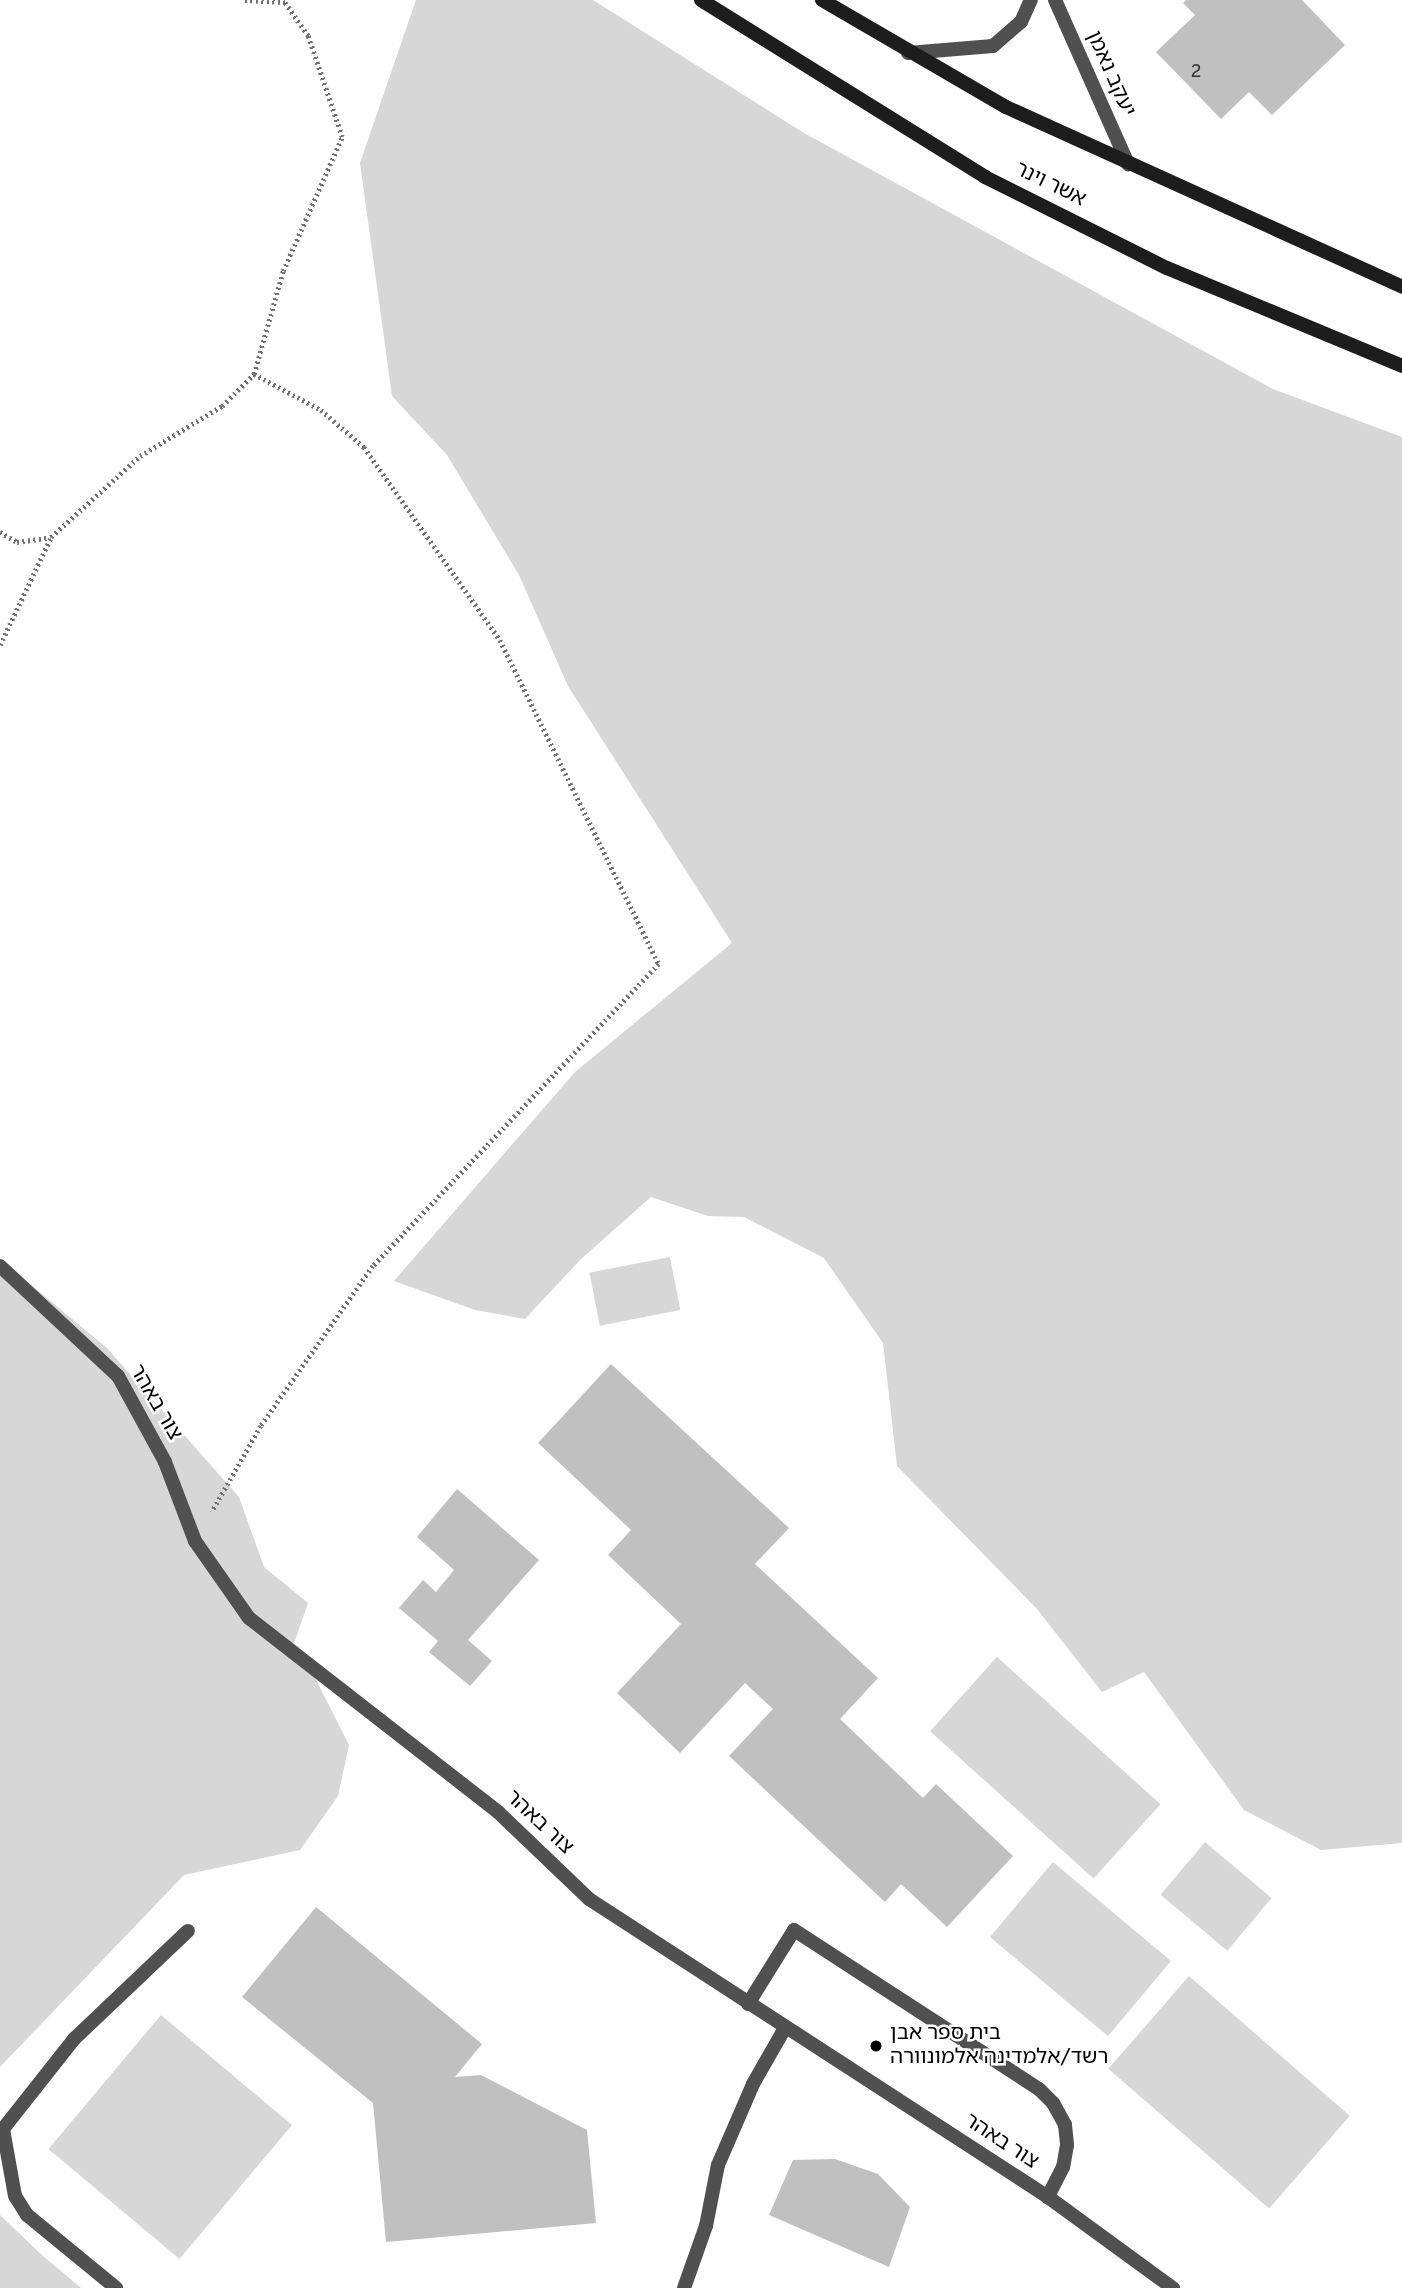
<!DOCTYPE html>
<meta charset="utf-8">
<style>
body{margin:0}
#map{position:relative;width:1402px;height:2288px;overflow:hidden;background:#fff;font-family:Overpass,"Noto Sans Hebrew",sans-serif}
div>[style]{position:absolute}
.green>*{inset:0;background:#d7d7d7;transform-origin:0 0}
.building>*{inset:0;background:#c0c0c0}
.path>*{height:4.5px;margin-top:-2.25px;transform-origin:0;background:repeating-linear-gradient(90deg,#727272 0 2px,transparent 0 5.5px)}
.service>*{height:14px;margin:-7px;padding:0 7px;transform-origin:7px;border-radius:7px;background:#505050}
.minor>*{height:14px;margin:-7px;padding:0 7px;transform-origin:7px;border-radius:7px;background:#505050}
.tertiary>*{height:14px;margin:-7px;padding:0 7px;transform-origin:7px;border-radius:7px;background:#505050}
.secondary>*{height:14px;margin:-7px;padding:0 7px;transform-origin:7px;border-radius:7px;background:#1d1d1d}
.dots>*{width:19px;height:19px;translate:-50% -50%;box-sizing:border-box;border:4px solid #fff;border-radius:50%}
span{translate:-50% -50%;white-space:nowrap;text-align:center;line-height:1.15;-webkit-text-stroke:5px #fff;paint-order:stroke}
.number-label{font-size:18px;color:#303030}
.number-label span{-webkit-text-stroke-width:0}
.street-label{font-size:21px;color:#000}
.poi-label{font-size:21px;color:#000}
.left{translate:0 -50%;text-align:left}
</style>
<div id="map">
<div class="green">
<i style="clip-path:polygon(416px 0,593px 0,804px 133px,1273px 389px,1402px 437px,1402px 1843px,1321px 1850px,1244px 1810px,1144px 1672px,1102px 1692px,1037px 1609px,897px 1466px,883px 1343px,824px 1258px,744px 1217px,708px 1216px,651px 1197px,581px 1259px,525px 1319px,475px 1310px,394px 1281px,575px 1072px,732px 943px,568px 686px,519px 575px,447px 455px,392px 396px,360px 163px)"></i>
<i style="left:670px;top:1257px;width:54px;height:82px;rotate:79deg"></i>
<i style="clip-path:polygon(0 1259px,107px 1348px,239px 1497px,264px 1567px,308px 1603px,291px 1652px,312px 1672px,349px 1745px,338px 1796px,300px 1850px,184px 1875px,0 2067px)"></i>
<i style="left:997px;top:1657px;width:220px;height:100px;rotate:42deg"></i>
<i style="left:1205px;top:1842px;width:87px;height:69px;rotate:40deg"></i>
<i style="left:1053px;top:1862px;width:154px;height:98px;rotate:40deg"></i>
<i style="left:1189px;top:1976px;width:213px;height:123px;rotate:41deg"></i>
<i style="left:161px;top:2015px;width:171px;height:175px;rotate:40deg"></i>
<i style="clip-path:polygon(0 2215px,43px 2256px,81px 2288px,0 2288px)"></i>
</div>
<div class="building">
<i style="clip-path:polygon(1186px 0,1302px 0,1345px 45px,1272px 115px,1249px 92px,1221px 119px,1156px 52px,1195px 15px,1183px 3px)"></i>
<i style="clip-path:polygon(611px 1364px,789px 1528px,755px 1564px,878px 1678px,840px 1719px,923px 1798px,936px 1784px,1013px 1856px,947px 1927px,901px 1884px,885px 1902px,729px 1756px,773px 1709px,745px 1683px,680px 1753px,617px 1693px,681px 1624px,608px 1555px,631px 1530px,538px 1443px)"></i>
<i style="clip-path:polygon(457px 1489px,539px 1560px,468px 1640px,492px 1661px,470px 1686px,429px 1652px,438px 1641px,399px 1608px,423px 1580px,436px 1592px,454px 1570px,417px 1537px)"></i>
<i style="clip-path:polygon(316px 1907px,482px 2044px,455px 2077px,481px 2075px,587px 2130px,596px 2223px,386px 2242px,373px 2103px,242px 1997px)"></i>
<i style="clip-path:polygon(835px 2159px,878px 2174px,910px 2207px,889px 2267px,769px 2215px,793px 2160px)"></i>
</div>
<div class="path">
<i style="left:245px;top:0;width:40px;rotate:2.9deg"></i>
<i style="left:254px;top:374px;width:107px;rotate:-74.3deg"></i>
<i style="left:283px;top:271px;width:146px;rotate:-66.2deg"></i>
<i style="left:342px;top:137px;width:107px;rotate:-108.6deg"></i>
<i style="left:308px;top:36px;width:44px;rotate:-124.8deg"></i>
<i style="left:0;top:532px;width:20px;rotate:30deg"></i>
<i style="left:17px;top:542px;width:34px;rotate:-8deg"></i>
<i style="left:51px;top:537px;width:120px;rotate:-42.3deg"></i>
<i style="left:140px;top:456px;width:96px;rotate:-31.4deg"></i>
<i style="left:222px;top:406px;width:45px;rotate:-45deg"></i>
<i style="left:254px;top:374px;width:76px;rotate:28.2deg"></i>
<i style="left:321px;top:410px;width:57px;rotate:40.7deg"></i>
<i style="left:364px;top:447px;width:236px;rotate:54.8deg"></i>
<i style="left:500px;top:640px;width:361px;rotate:63.9deg"></i>
<i style="left:659px;top:964px;width:416px;rotate:133.4deg"></i>
<i style="left:373px;top:1266px;width:195px;rotate:125deg"></i>
<i style="left:261px;top:1426px;width:99px;rotate:119.7deg"></i>
<i style="left:0;top:645px;width:119px;rotate:-64.7deg"></i>
</div>
<div class="service">
<i style="left:748px;top:2004px;width:87px;rotate:-58.1deg"></i>
<i style="left:794px;top:1930px;width:292px;rotate:33deg"></i>
<i style="left:1039px;top:2089px;width:20px;rotate:45deg"></i>
<i style="left:1053px;top:2103px;width:25px;rotate:61deg"></i>
<i style="left:1065px;top:2125px;width:20px;rotate:84deg"></i>
<i style="left:1067px;top:2145px;width:22px;rotate:100deg"></i>
<i style="left:1063px;top:2167px;width:34px;rotate:117deg"></i>
</div>
<div class="minor">
<i style="left:1055px;top:0;width:180px;rotate:66deg"></i>
<i style="left:908px;top:53px;width:85px;rotate:-4.7deg"></i>
<i style="left:993px;top:46px;width:37px;rotate:-41deg"></i>
<i style="left:1021px;top:22px;width:24px;rotate:-66deg"></i>
<i style="left:116px;top:2288px;width:115px;rotate:-140.6deg"></i>
<i style="left:27px;top:2215px;width:22px;rotate:-122deg"></i>
<i style="left:15px;top:2196px;width:68px;rotate:-100.2deg"></i>
<i style="left:3px;top:2129px;width:115px;rotate:-51.7deg"></i>
<i style="left:74px;top:2039px;width:157px;rotate:-43.5deg"></i>
<i style="left:684px;top:2288px;width:66px;rotate:-70.5deg"></i>
<i style="left:706px;top:2226px;width:62px;rotate:-78.9deg"></i>
<i style="left:718px;top:2165px;width:88px;rotate:-66.6deg"></i>
<i style="left:753px;top:2084px;width:64px;rotate:-60.3deg"></i>
</div>
<div class="tertiary">
<i style="left:0;top:1266px;width:161px;rotate:43deg"></i>
<i style="left:118px;top:1376px;width:98px;rotate:61.3deg"></i>
<i style="left:165px;top:1462px;width:85px;rotate:69.2deg"></i>
<i style="left:195px;top:1541px;width:94px;rotate:55deg"></i>
<i style="left:249px;top:1618px;width:316px;rotate:37.9deg"></i>
<i style="left:498px;top:1812px;width:126px;rotate:43.7deg"></i>
<i style="left:589px;top:1899px;width:547px;rotate:32.99deg"></i>
<i style="left:1048px;top:2197px;width:155px;rotate:36.1deg"></i>
</div>
<div class="secondary">
<i style="left:701px;top:0;width:335px;rotate:31.9deg"></i>
<i style="left:985px;top:177px;width:203px;rotate:26.6deg"></i>
<i style="left:1167px;top:268px;width:255px;rotate:22.6deg"></i>
<i style="left:822px;top:0;width:213px;rotate:30.2deg"></i>
<i style="left:1006px;top:107px;width:435px;rotate:24.4deg"></i>
</div>
<div class="dots">
<i style="left:876px;top:2046px;background:#000"></i>
</div>
<div class="number-label">
<span style="left:1196px;top:73px">2</span>
</div>
<div class="street-label">
<span style="left:1110px;top:74px;rotate:66deg">יעקב נאמן</span>
<span style="left:1050px;top:185px;rotate:26deg">אשר וינר</span>
<span style="left:155px;top:1403px;rotate:60deg">צור באהר</span>
<span style="left:539px;top:1823px;rotate:43deg">צור באהר</span>
<span style="left:1001px;top:2142px;rotate:33deg">צור באהר</span>
</div>
<div class="poi-label">
<span class="left" style="left:890px;top:2046px">בית ספר אבן<br>רשד/אלמדינה אלמונוורה</span>
</div>
</div>
